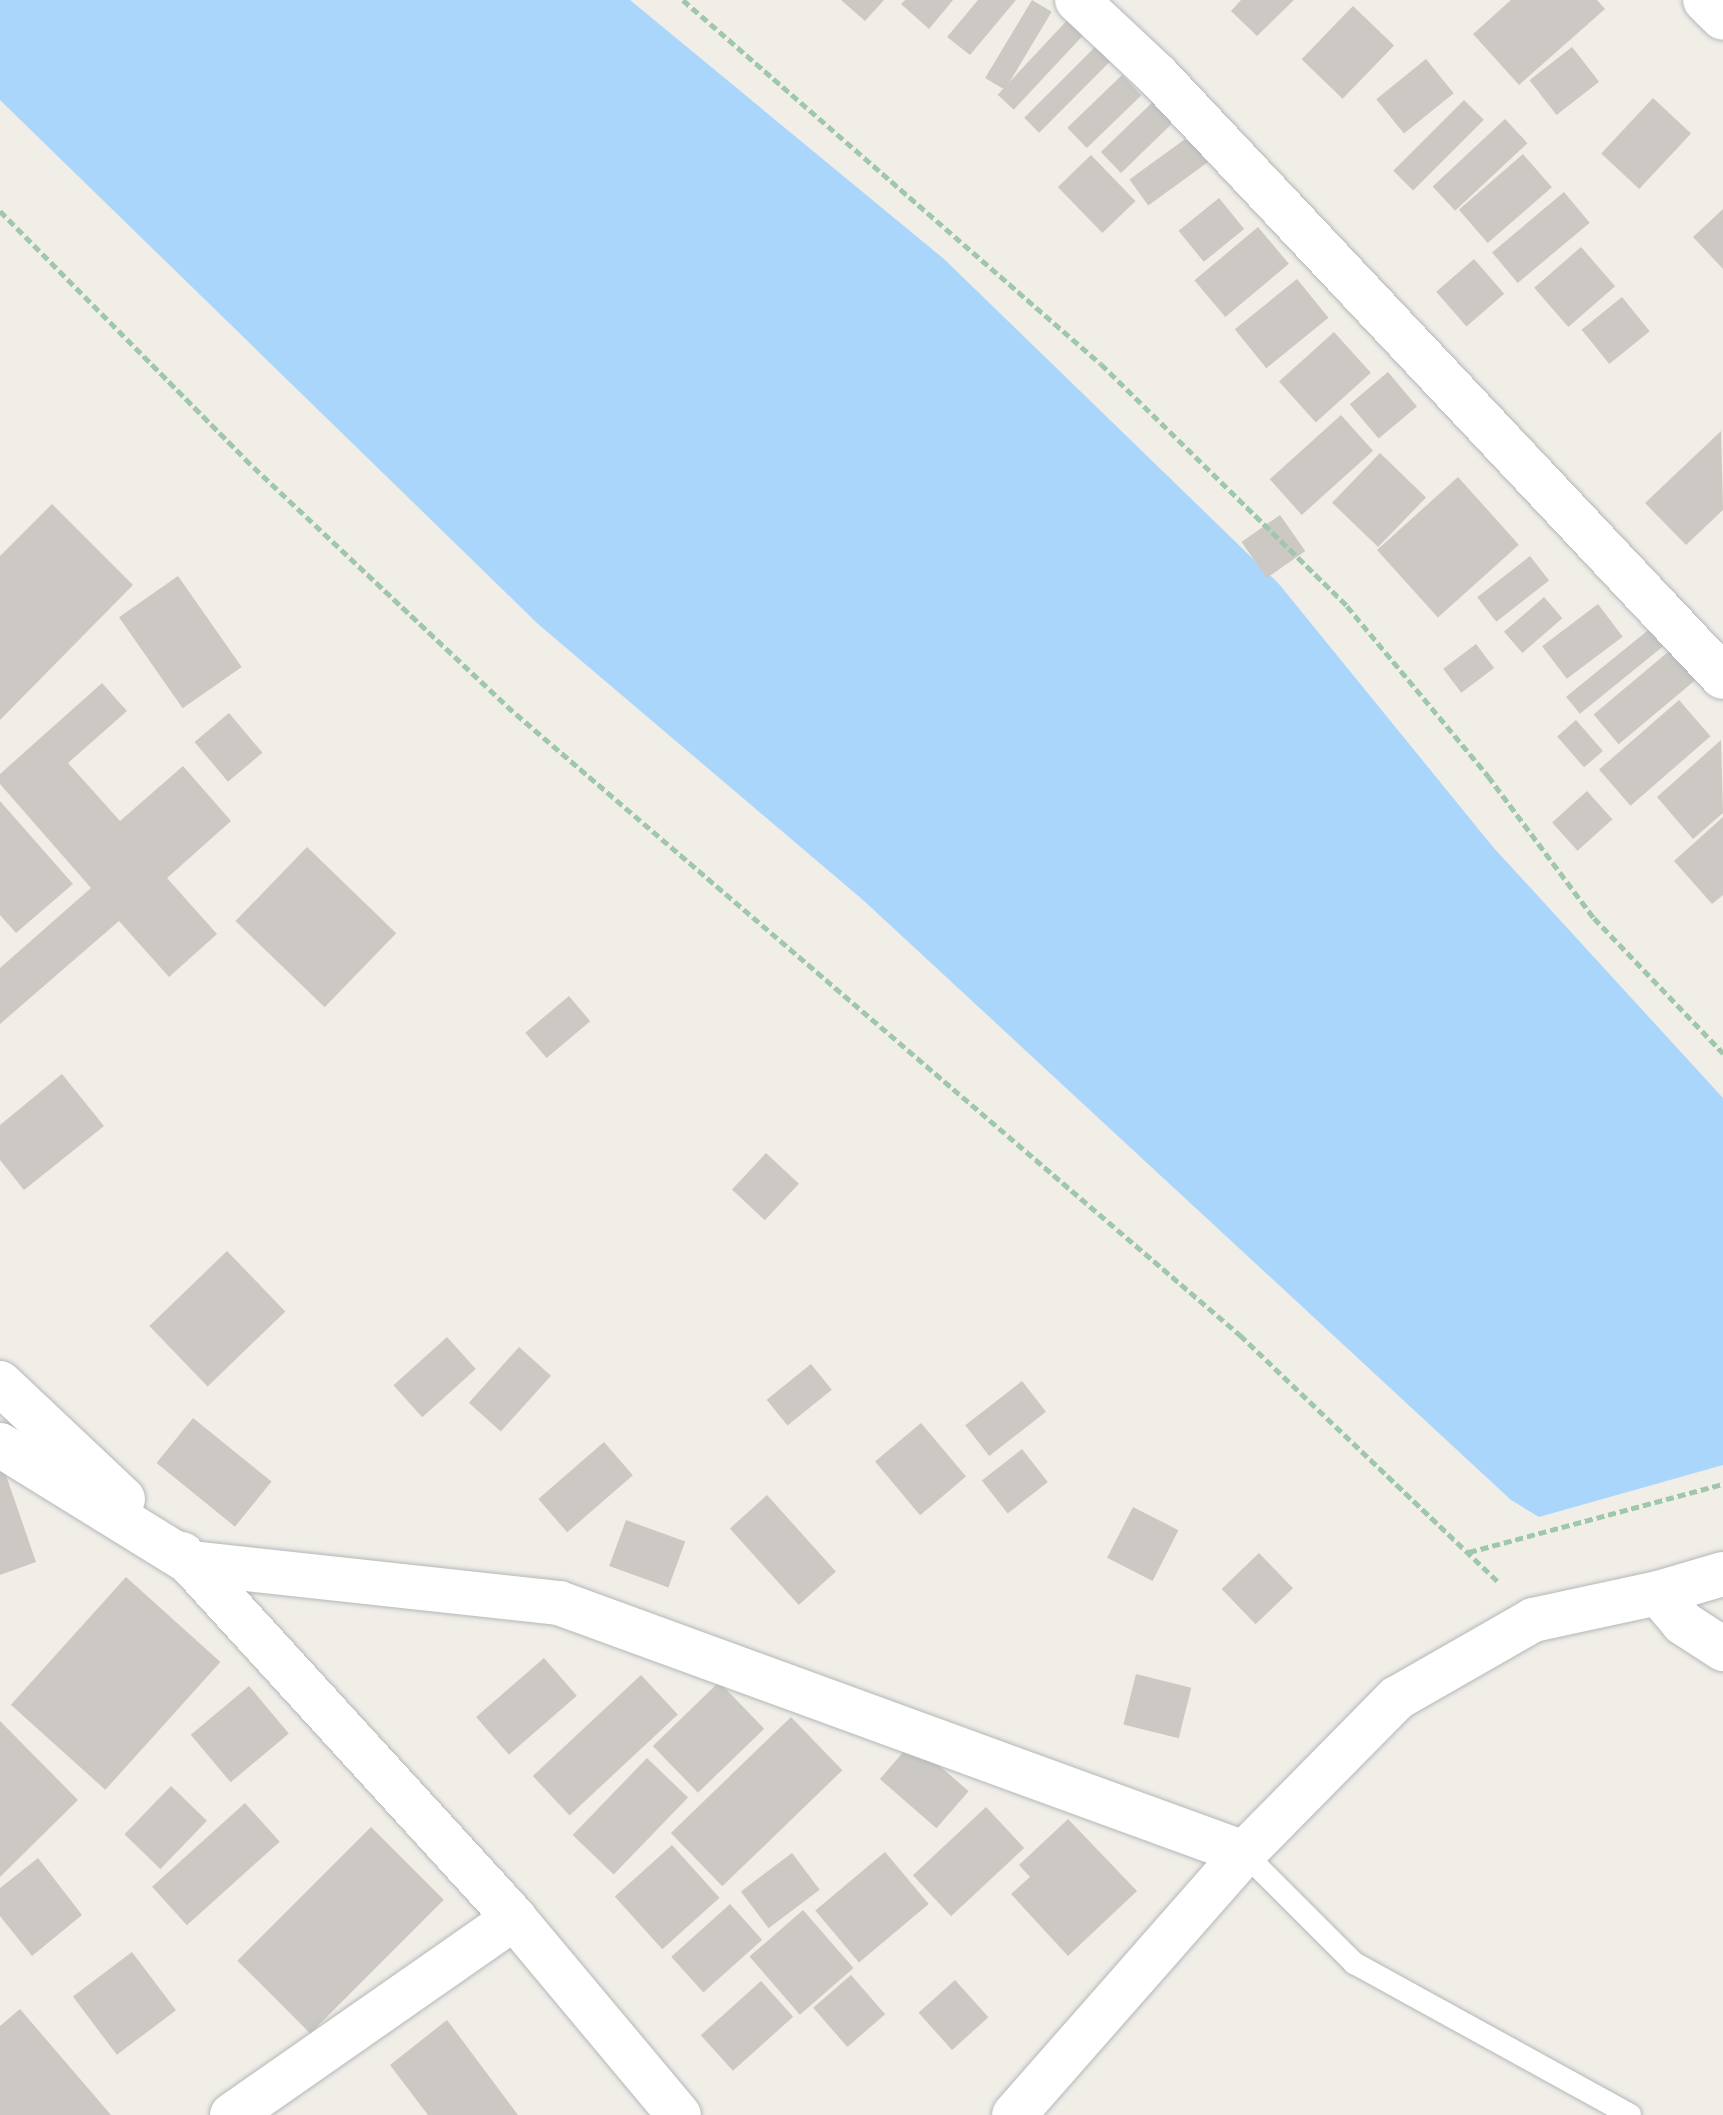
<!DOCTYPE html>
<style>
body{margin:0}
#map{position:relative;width:1723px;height:2115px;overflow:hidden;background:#f0eee7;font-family:"Golos Text",sans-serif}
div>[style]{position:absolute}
.water>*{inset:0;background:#abd6fc}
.building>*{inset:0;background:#ccc9c4;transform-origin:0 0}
.path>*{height:5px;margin-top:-2.5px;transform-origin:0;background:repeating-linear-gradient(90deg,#9ec7ab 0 8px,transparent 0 12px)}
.roads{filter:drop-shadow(0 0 2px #b4b7bb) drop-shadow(0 0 2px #b4b7bb)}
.lane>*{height:22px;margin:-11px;padding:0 11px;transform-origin:11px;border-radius:11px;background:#fff}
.street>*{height:44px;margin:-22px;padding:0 22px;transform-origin:22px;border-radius:22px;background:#fff}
span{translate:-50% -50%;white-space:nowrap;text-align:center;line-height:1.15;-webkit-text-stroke:7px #fff;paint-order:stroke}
</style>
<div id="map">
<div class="water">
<i style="clip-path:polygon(0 0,630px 0,944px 259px,1279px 584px,1493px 847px,1723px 1098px,1723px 1465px,1539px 1517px,1511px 1500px,863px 900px,538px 624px,0 100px)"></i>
</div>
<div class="building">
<i style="clip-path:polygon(841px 0,884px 0,865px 21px)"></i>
<i style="clip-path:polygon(905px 0,953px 0,929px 29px,901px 4px)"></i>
<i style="clip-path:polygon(978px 0,1016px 0,970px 55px,947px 37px)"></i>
<i style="left:1032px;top:0;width:23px;height:91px;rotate:31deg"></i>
<i style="clip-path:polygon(1241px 0,1294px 0,1257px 36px,1231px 11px)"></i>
<i style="clip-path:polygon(1511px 0,1597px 0,1605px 9px,1519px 85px,1473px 34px)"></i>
<i style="left:1353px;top:6px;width:57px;height:74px;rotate:44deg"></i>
<i style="left:1072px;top:15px;width:22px;height:109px;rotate:43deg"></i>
<i style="left:1102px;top:40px;width:21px;height:110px;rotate:45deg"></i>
<i style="left:1572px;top:47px;width:44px;height:54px;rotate:52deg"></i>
<i style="left:1426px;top:59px;width:44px;height:64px;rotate:51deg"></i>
<i style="left:1122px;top:75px;width:28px;height:76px;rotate:46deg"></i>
<i style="left:1162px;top:93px;width:29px;height:85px;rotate:46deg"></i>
<i style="left:1653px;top:98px;width:52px;height:76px;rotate:43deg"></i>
<i style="left:1464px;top:100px;width:28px;height:100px;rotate:45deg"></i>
<i style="left:1505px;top:119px;width:33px;height:99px;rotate:47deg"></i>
<i style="left:1199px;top:129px;width:32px;height:86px;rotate:54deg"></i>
<i style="left:1523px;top:154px;width:44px;height:85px;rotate:49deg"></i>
<i style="left:1091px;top:155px;width:64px;height:46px;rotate:46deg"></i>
<i style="left:1564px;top:192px;width:40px;height:94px;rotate:50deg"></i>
<i style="left:1219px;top:198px;width:40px;height:52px;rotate:51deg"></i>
<i style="clip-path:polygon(1723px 209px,1723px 269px,1693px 237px)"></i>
<i style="left:1258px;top:227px;width:48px;height:83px;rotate:50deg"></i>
<i style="left:1581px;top:247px;width:52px;height:62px;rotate:49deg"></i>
<i style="left:1474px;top:259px;width:46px;height:50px;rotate:49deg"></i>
<i style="left:1297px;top:279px;width:50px;height:80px;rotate:51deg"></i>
<i style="left:1622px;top:297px;width:44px;height:52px;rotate:51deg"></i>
<i style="left:1334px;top:332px;width:55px;height:74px;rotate:48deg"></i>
<i style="left:1388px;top:372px;width:45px;height:50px;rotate:50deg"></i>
<i style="left:1341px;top:415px;width:48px;height:96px;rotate:48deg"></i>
<i style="clip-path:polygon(1721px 431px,1723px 510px,1686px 545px,1645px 503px)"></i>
<i style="left:1380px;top:453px;width:64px;height:69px;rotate:44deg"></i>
<i style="left:1458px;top:477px;width:91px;height:109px;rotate:48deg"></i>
<i style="clip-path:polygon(52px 504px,133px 585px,0 720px,0 556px)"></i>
<i style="left:1280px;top:515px;width:44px;height:47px;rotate:55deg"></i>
<i style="left:1530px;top:556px;width:31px;height:67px;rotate:52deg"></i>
<i style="left:178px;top:576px;width:111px;height:72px;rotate:55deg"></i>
<i style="left:1544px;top:597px;width:28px;height:53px;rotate:49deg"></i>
<i style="left:1598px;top:604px;width:41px;height:70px;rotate:53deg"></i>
<i style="left:1657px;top:623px;width:22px;height:117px;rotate:51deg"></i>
<i style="left:1476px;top:644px;width:30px;height:41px;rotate:53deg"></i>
<i style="left:1674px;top:647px;width:39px;height:105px;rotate:50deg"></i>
<i style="clip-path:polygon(102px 683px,127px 711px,68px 763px,120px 821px,183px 766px,231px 821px,167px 878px,217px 934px,169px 977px,119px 921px,0 1024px,0 968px,91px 888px,0 784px,0 774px)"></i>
<i style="left:1679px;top:700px;width:48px;height:106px;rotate:49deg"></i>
<i style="left:229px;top:713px;width:52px;height:45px;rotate:50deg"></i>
<i style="left:1576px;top:720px;width:41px;height:25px;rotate:49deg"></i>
<i style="clip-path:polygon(1721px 740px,1723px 813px,1693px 839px,1657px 797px)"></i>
<i style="left:1587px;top:791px;width:38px;height:47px;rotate:48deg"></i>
<i style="clip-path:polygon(0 801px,73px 884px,16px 933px,0 915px)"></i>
<i style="clip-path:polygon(1723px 817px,1723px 895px,1712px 904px,1674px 861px)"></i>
<i style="left:307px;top:847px;width:124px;height:103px;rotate:44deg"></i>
<i style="left:569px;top:996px;width:33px;height:57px;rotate:50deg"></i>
<i style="clip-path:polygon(62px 1074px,104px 1126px,24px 1190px,0 1160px,0 1125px)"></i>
<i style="left:766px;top:1153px;width:45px;height:50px;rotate:43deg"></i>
<i style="left:227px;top:1251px;width:84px;height:108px;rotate:46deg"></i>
<i style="left:447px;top:1337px;width:43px;height:72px;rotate:48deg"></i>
<i style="left:519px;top:1347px;width:43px;height:75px;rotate:42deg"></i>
<i style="left:811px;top:1364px;width:33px;height:57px;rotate:51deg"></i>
<i style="left:1022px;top:1381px;width:39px;height:72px;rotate:52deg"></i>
<i style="left:193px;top:1418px;width:101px;height:58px;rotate:39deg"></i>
<i style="left:921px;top:1423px;width:70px;height:60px;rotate:50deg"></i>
<i style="left:604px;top:1442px;width:44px;height:87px;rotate:49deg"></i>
<i style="left:1022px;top:1449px;width:42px;height:51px;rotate:52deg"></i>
<i style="clip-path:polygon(0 1458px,36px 1562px,0 1575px)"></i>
<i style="left:767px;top:1495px;width:103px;height:50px;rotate:48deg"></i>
<i style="left:1133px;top:1507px;width:51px;height:57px;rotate:27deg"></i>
<i style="left:626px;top:1520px;width:63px;height:49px;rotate:20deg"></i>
<i style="left:1259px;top:1553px;width:49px;height:52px;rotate:46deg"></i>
<i style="left:126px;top:1577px;width:127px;height:172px;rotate:42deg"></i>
<i style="left:544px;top:1658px;width:50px;height:90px;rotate:49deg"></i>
<i style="left:1136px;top:1674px;width:57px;height:52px;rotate:14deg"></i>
<i style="left:641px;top:1675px;width:54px;height:148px;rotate:47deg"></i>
<i style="left:719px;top:1682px;width:65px;height:92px;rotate:46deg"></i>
<i style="left:249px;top:1686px;width:62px;height:76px;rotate:50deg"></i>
<i style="left:791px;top:1717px;width:74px;height:167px;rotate:46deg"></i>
<i style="clip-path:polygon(0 1721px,78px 1800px,0 1877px)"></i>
<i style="left:912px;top:1742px;width:75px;height:49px;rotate:41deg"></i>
<i style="left:647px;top:1758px;width:57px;height:107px;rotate:44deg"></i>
<i style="left:171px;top:1786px;width:50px;height:67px;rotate:44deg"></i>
<i style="left:245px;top:1803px;width:52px;height:125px;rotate:48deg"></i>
<i style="left:986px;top:1807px;width:56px;height:100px;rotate:47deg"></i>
<i style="clip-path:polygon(1068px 1819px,1137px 1891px,1068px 1956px,1011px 1894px,1030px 1877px,1019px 1865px)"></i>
<i style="left:371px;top:1827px;width:103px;height:189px;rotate:45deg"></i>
<i style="left:672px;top:1845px;width:71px;height:77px;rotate:48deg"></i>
<i style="left:885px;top:1852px;width:68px;height:91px;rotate:50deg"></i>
<i style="left:792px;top:1853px;width:46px;height:64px;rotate:53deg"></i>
<i style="clip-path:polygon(38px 1858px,82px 1915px,32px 1956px,0 1916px,0 1888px)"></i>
<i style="left:730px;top:1904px;width:48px;height:79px;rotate:48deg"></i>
<i style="left:803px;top:1910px;width:77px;height:71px;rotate:49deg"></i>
<i style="left:132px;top:1952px;width:73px;height:74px;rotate:53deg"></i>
<i style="left:851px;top:1975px;width:52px;height:50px;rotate:49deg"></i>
<i style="left:955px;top:1980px;width:50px;height:49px;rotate:48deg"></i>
<i style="left:761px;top:1981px;width:48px;height:81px;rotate:48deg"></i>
<i style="clip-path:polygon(20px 2009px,111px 2115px,0 2115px,0 2026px)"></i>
<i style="clip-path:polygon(447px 2020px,518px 2115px,428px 2115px,390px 2065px)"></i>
</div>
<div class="path">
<i style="left:683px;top:0;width:554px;rotate:41.05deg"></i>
<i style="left:1101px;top:364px;width:345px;rotate:44.5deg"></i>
<i style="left:1347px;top:606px;width:221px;rotate:50.3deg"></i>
<i style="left:1488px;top:776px;width:177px;rotate:53.3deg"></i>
<i style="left:1594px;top:918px;width:187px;rotate:46.3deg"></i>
<i style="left:0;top:211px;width:349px;rotate:45.3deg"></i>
<i style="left:245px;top:459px;width:372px;rotate:43.3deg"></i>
<i style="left:516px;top:714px;width:954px;rotate:40.62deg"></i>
<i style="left:1240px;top:1335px;width:356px;rotate:43.7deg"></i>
<i style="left:1469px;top:1552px;width:263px;rotate:-15deg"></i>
</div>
<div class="roads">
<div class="lane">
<i style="left:1244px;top:1853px;width:156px;rotate:45deg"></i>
<i style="left:1354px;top:1963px;width:315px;rotate:28.8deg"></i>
</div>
<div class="street">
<i style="left:1077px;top:0;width:110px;rotate:43.2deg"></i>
<i style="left:1157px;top:75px;width:826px;rotate:46.77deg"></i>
<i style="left:1705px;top:0;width:25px;rotate:45deg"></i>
<i style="left:0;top:1383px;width:169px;rotate:43.3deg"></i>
<i style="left:0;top:1445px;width:225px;rotate:31.7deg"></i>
<i style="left:191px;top:1563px;width:370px;rotate:6.2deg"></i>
<i style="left:559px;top:1603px;width:729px;rotate:20.05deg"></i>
<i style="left:1244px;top:1853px;width:218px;rotate:-45.4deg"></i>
<i style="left:1397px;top:1698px;width:157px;rotate:-29.8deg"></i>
<i style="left:1533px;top:1620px;width:128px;rotate:-12.2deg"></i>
<i style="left:1658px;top:1593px;width:39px;rotate:50deg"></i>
<i style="left:1683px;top:1623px;width:48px;rotate:33deg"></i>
<i style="left:182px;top:1554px;width:493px;rotate:47.6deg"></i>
<i style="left:514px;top:1918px;width:257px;rotate:50.1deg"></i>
<i style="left:1658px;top:1593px;width:68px;rotate:-16.3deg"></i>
<i style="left:232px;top:2115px;width:344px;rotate:-34.9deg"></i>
<i style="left:1014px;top:2115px;width:349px;rotate:-48.7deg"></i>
</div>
</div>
</div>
